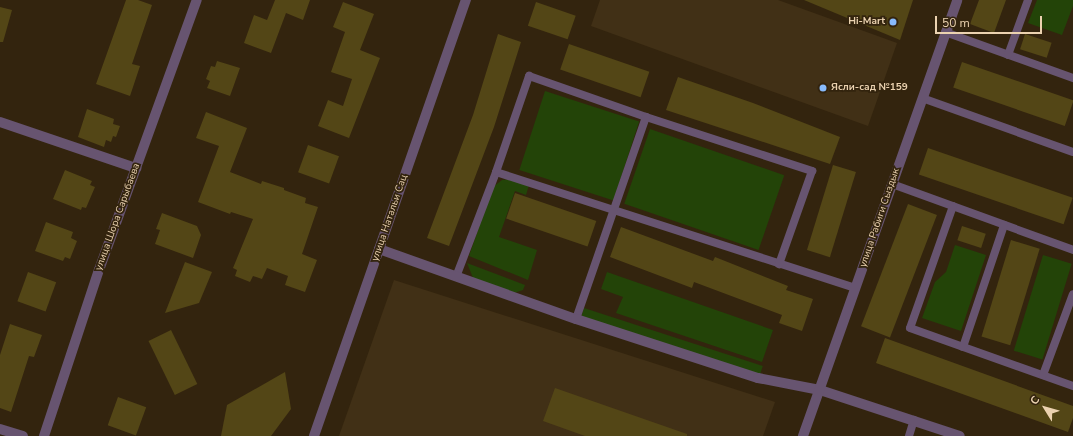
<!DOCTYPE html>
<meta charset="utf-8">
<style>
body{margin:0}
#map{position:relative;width:1073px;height:436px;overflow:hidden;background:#33240e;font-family:"Nunito Sans",sans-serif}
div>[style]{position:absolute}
.built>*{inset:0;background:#413016}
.green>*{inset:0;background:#234408;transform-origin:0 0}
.building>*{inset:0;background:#534616;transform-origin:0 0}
.service>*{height:8px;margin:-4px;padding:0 4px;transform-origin:4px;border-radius:4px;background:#675470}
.minor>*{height:10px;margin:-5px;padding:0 5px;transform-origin:5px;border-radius:5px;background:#675470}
.dots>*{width:11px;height:11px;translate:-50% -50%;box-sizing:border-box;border:2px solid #33240e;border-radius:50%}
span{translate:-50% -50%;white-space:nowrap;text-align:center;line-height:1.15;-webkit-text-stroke:3.5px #33240e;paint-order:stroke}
.poi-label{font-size:10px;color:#ebd2b0;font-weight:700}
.right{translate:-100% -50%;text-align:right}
.left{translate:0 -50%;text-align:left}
.street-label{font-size:10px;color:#ebd2b0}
.north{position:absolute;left:1025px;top:388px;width:40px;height:40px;-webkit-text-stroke:3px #33240e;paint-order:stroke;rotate:307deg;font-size:11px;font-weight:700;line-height:16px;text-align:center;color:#ebd2b0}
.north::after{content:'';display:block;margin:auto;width:14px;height:18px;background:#ebd2b0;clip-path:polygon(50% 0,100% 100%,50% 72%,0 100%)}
.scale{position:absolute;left:935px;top:16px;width:107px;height:18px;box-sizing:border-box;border:2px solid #ebd2b0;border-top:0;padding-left:5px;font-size:12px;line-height:14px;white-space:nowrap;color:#ebd2b0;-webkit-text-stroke:3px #33240e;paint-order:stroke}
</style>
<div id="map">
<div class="built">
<i style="clip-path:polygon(600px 0,778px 0,897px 43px,868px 126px,591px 26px)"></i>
<i style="clip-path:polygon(394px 280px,775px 402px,763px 436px,339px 436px)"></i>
</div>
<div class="green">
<i style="clip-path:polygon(1037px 0,1073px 0,1073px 6px,1062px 35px,1028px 23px)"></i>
<i style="left:545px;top:91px;width:99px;height:83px;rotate:18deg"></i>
<i style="left:650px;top:129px;width:142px;height:79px;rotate:19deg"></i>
<i style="clip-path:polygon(510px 179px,529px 185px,526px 195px,515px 191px,499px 237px,537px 250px,528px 280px,469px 256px,493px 187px,502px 180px)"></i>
<i style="clip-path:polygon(955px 245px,986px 255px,961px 331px,922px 318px,935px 282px,946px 272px)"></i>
<i style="left:1043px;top:255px;width:30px;height:100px;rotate:17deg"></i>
<i style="clip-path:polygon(467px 263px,525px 285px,523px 290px,514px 293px,473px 278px)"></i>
<i style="clip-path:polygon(607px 272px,773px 330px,762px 362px,616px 313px,623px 297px,601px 289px)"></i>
<i style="left:584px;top:308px;width:188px;height:11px;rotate:18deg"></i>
</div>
<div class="building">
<i style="clip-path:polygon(126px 0,138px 0,152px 5px,132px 64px,140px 66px,130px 96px,96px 84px)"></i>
<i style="clip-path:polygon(275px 0,310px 0,303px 20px,286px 13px,271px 53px,244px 43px,254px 15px,267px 20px)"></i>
<i style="clip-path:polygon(804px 0,913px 0,900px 40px)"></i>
<i style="clip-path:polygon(979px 0,1006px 0,994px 33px,970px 24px)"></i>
<i style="clip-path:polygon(343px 2px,374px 14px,360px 50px,380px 58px,349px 138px,318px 126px,328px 100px,343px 106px,352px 79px,331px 72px,345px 32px,333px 27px)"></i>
<i style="left:536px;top:2px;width:42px;height:25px;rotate:19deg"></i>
<i style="clip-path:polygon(0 7px,12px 10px,3px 42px,0 42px)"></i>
<i style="clip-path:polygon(498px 34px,521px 42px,494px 127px,449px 246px,427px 238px,473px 115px)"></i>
<i style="left:1025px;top:34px;width:28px;height:16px;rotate:18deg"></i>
<i style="left:569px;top:44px;width:85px;height:27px;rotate:19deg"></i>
<i style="clip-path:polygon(217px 61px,240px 68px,230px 96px,207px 88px,210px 81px,206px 79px,211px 66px,215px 67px)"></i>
<i style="left:962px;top:62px;width:118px;height:27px;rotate:19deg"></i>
<i style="clip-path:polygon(678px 77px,753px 103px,840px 137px,830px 164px,666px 110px)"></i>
<i style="clip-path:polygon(87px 109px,114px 119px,113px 124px,120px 126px,116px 137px,113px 136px,111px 142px,106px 140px,104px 147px,78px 137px)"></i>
<i style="clip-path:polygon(206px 112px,247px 128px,230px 172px,261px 184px,262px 181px,284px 188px,284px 190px,306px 198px,305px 203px,318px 207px,302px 254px,317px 260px,305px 292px,285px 285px,288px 276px,267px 268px,262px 279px,253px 276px,250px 282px,235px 276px,237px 270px,233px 268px,253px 219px,231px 212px,230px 214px,198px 202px,219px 146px,196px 138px)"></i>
<i style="left:308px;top:145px;width:33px;height:29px;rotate:20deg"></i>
<i style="left:928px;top:148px;width:153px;height:28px;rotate:19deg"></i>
<i style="left:833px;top:165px;width:24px;height:89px;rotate:17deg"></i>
<i style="clip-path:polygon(65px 170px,92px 181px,90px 185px,95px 187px,86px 208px,82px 207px,81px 210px,53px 199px)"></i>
<i style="left:515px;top:193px;width:86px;height:27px;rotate:19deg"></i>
<i style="left:908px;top:204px;width:31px;height:131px;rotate:21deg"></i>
<i style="clip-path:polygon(162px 213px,197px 226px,201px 235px,193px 258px,155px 244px,160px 230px,156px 229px)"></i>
<i style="clip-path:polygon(46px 222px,73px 232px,71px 238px,77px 241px,70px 259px,65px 257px,63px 261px,35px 251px)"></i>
<i style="left:962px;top:226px;width:25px;height:15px;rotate:18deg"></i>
<i style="clip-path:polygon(621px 227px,713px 261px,715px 257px,788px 286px,786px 290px,813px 299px,802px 331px,779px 323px,782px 315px,694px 282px,692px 288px,610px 257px)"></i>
<i style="left:1011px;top:240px;width:30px;height:101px;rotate:17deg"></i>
<i style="clip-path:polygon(185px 262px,212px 272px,199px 303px,165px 313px)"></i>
<i style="left:28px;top:272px;width:30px;height:31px;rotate:20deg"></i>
<i style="clip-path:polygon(10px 324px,42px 335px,34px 357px,29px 356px,11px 412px,0 408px,0 355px)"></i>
<i style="left:171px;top:330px;width:60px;height:25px;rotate:64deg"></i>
<i style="clip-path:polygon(885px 338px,1073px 406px,1073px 418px,1068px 432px,876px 363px)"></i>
<i style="clip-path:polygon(285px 372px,291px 409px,271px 436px,221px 436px,227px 405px)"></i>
<i style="clip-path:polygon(555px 388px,687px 434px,687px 436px,585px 436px,543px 421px)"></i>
<i style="left:118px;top:397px;width:30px;height:30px;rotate:20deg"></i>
</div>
<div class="service">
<i style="left:945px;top:32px;width:136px;rotate:19.8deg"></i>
<i style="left:1008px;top:55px;width:59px;rotate:-70deg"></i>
<i style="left:922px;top:98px;width:160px;rotate:19.7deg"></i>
<i style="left:496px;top:172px;width:378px;rotate:17.9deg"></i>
<i style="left:892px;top:184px;width:193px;rotate:20deg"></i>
<i style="left:953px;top:206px;width:129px;rotate:109.4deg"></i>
<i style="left:910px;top:328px;width:173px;rotate:19.6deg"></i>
<i style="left:456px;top:277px;width:112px;rotate:-69.1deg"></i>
<i style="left:496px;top:172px;width:102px;rotate:-71deg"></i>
<i style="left:529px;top:76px;width:124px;rotate:19.3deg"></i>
<i style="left:646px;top:117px;width:175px;rotate:18deg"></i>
<i style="left:812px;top:171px;width:99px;rotate:109.5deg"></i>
<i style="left:576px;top:319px;width:214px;rotate:-70.9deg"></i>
<i style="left:963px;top:347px;width:129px;rotate:-71.4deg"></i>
<i style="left:1043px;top:375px;width:86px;rotate:-69.7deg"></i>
<i style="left:909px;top:436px;width:17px;rotate:-73deg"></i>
</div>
<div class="minor">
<i style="left:0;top:122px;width:144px;rotate:18.7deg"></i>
<i style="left:379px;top:249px;width:209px;rotate:19.6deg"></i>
<i style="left:576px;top:319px;width:191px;rotate:18deg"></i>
<i style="left:758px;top:378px;width:63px;rotate:11deg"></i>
<i style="left:820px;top:390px;width:147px;rotate:18.2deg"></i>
<i style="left:0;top:429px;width:24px;rotate:17deg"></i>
<i style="left:44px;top:436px;width:175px;rotate:-71.7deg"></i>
<i style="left:99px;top:270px;width:287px;rotate:-70.1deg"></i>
<i style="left:314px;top:436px;width:462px;rotate:-70.8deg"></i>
<i style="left:803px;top:436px;width:462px;rotate:-70.5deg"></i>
</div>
<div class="dots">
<i style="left:893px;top:22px;background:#88bbfc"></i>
<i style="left:823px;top:88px;background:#88bbfc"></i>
</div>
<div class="poi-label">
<span class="right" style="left:885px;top:22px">Hi-Mart</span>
<span class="left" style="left:831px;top:88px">Ясли-сад №159</span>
</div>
<div class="street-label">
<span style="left:118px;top:217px;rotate:-70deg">улица Шора Сарыбаева</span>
<span style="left:390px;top:218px;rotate:-71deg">улица Натальи Сац</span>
<span style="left:880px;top:218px;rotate:-71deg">улица Рабиги Сыздык</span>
</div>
<div class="north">С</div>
<div class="scale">50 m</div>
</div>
